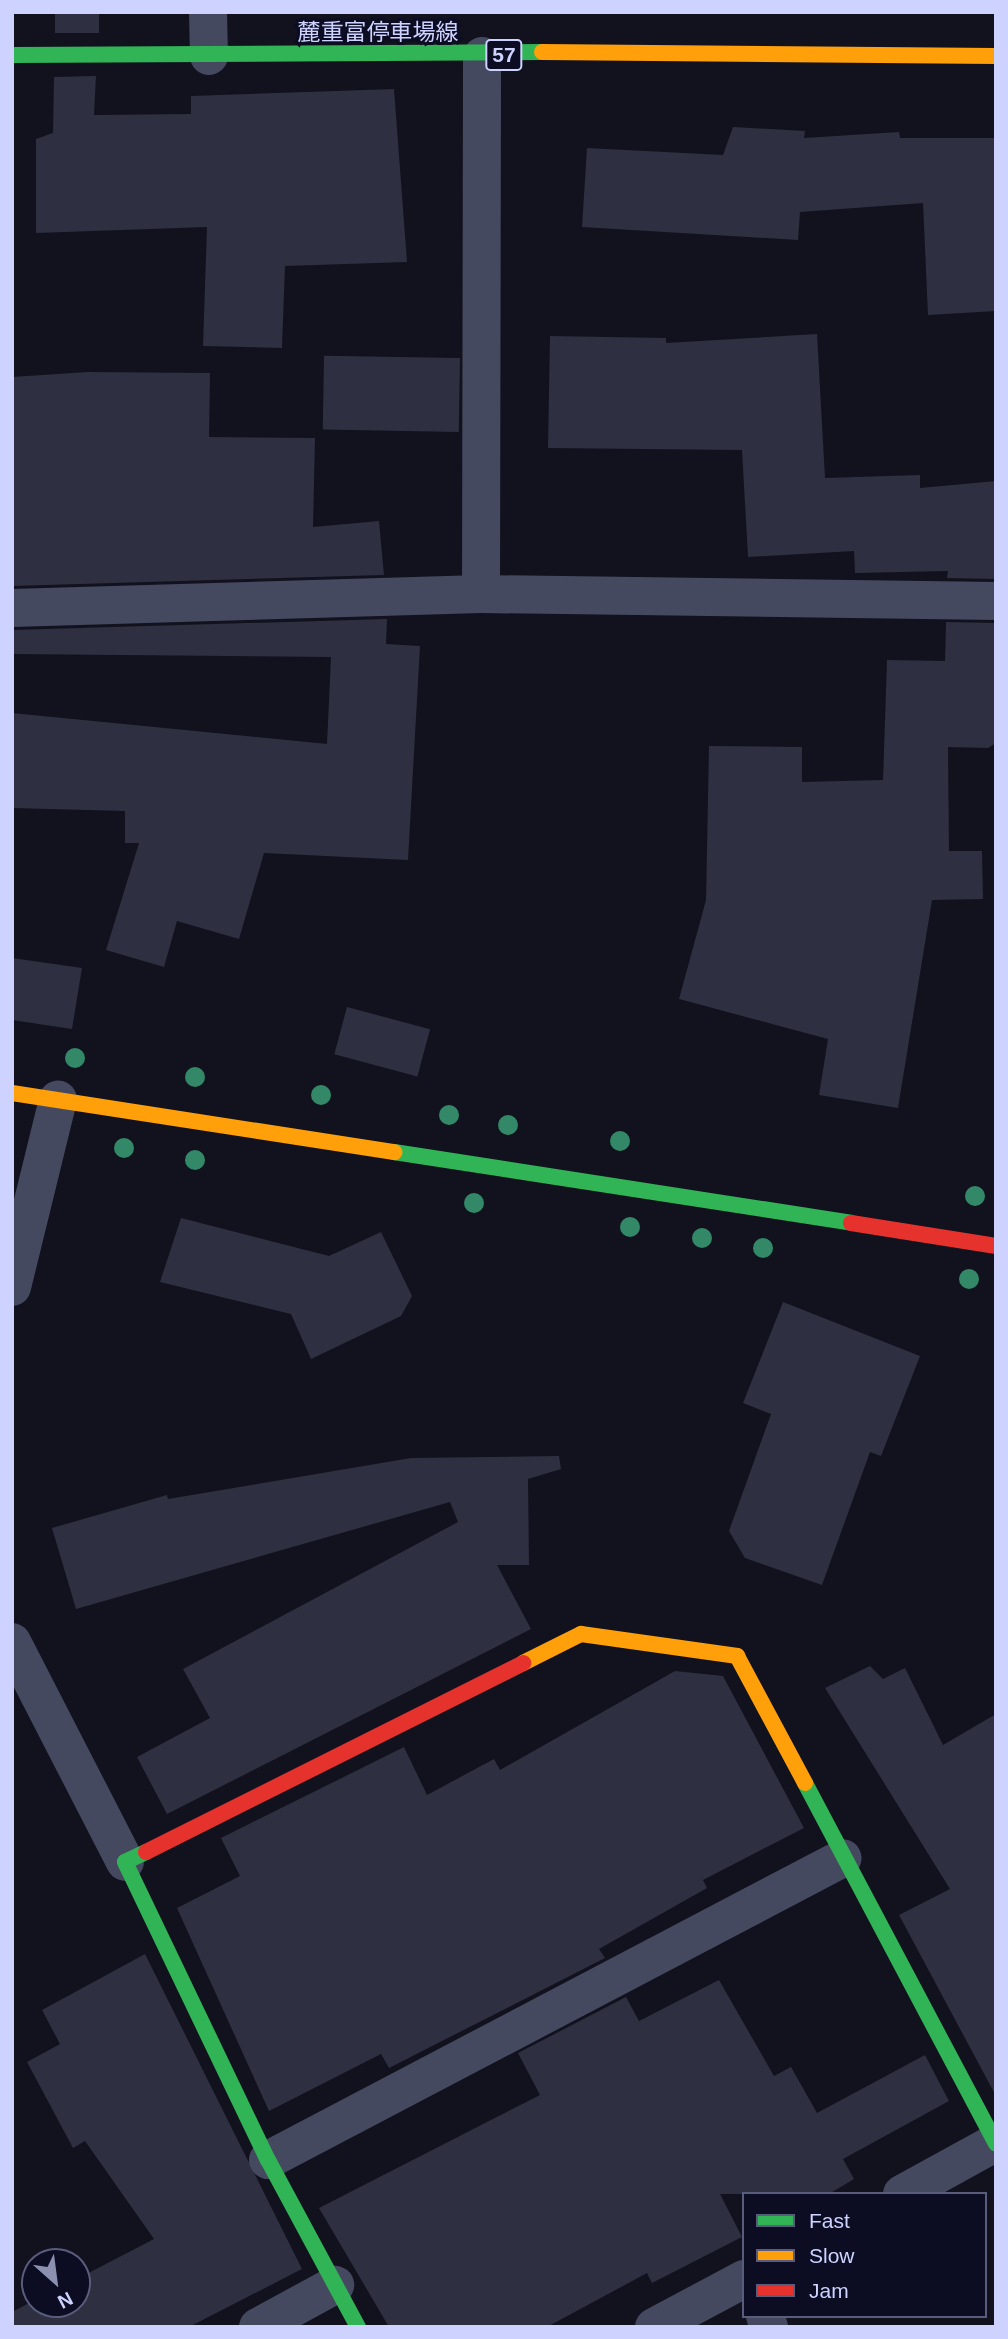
<!DOCTYPE html>
<meta charset="utf-8">
<style>
body{margin:0}
#map{position:relative;width:1008px;height:2339px;overflow:hidden;background:#11121e;font-family:Arial,"Noto Sans JP",sans-serif}
div>[style]{position:absolute}
.building>*{inset:0;background:#2e2f40;transform-origin:0 0}
.street>*{height:38px;margin:-19px;padding:0 19px;transform-origin:19px;border-radius:19px;background:#45495f}
.fast>*{height:16px;margin:-8px;padding:0 8px;transform-origin:8px;border-radius:8px;background:#30b455}
.slow>*{height:16px;margin:-8px;padding:0 8px;transform-origin:8px;border-radius:8px;background:#ff9f0a}
.jam>*{height:16px;margin:-8px;padding:0 8px;transform-origin:8px;border-radius:8px;background:#e5322d}
.trees>*{width:20px;height:20px;margin:-10px;border-radius:50%;background:#338867}
span{translate:-50% -50%;white-space:nowrap;text-align:center;line-height:1.15;-webkit-text-stroke:6px #0c0d23;paint-order:stroke}
.shield-label span{padding:2px 5px;background:#0c0d23;border:2px solid;border-radius:5px;-webkit-text-stroke-width:0}
.shield-label{font-size:21px;color:#cdd2ff;font-weight:700}
.street-label{font-size:23px;color:#cdd2ff}
.frame{position:absolute;inset:0;border:14px solid #cdd2ff;pointer-events:none}
.legend{position:absolute;left:742px;top:2192px;width:245px;height:126px;box-sizing:border-box;background:#0c0d23;border:2px solid #595c7b;margin:0;padding:9px 12px;list-style:none;font-size:21px;color:#cdd2ff}
.legend li{display:flex;align-items:center;gap:14px;height:35px}
.legend b{width:35px;border:2px solid #595c7b}
.north{position:absolute;left:21px;top:2248px;width:70px;height:70px;box-sizing:border-box;background:#0c0d23;border:2px solid #595c7b;border-radius:50%;rotate:152deg;font-size:19px;font-weight:700;line-height:28px;text-align:center;color:#cdd2ff}
.north::after{content:'';display:block;margin:auto;width:24px;height:32px;background:#8b8fb0;clip-path:polygon(50% 0,100% 100%,50% 72%,0 100%)}
</style>
<div id="map">
<div class="building">
<i style="left:55px;top:12px;width:44px;height:21px"></i>
<i style="clip-path:polygon(96px 76px,94px 115px,191px 114px,191px 96px,394px 89px,407px 262px,285px 266px,282px 348px,203px 346px,207px 227px,36px 233px,36px 139px,53px 133px,54px 77px)"></i>
<i style="clip-path:polygon(733px 127px,805px 131px,804px 138px,899px 132px,900px 138px,996px 138px,996px 311px,928px 315px,923px 203px,800px 212px,798px 240px,582px 227px,587px 148px,723px 155px)"></i>
<i style="clip-path:polygon(817px 334px,825px 478px,920px 475px,920px 488px,996px 481px,996px 579px,947px 578px,948px 571px,855px 573px,854px 551px,748px 557px,742px 450px,548px 448px,550px 336px,666px 338px,666px 343px)"></i>
<i style="left:460px;top:358px;width:74px;height:136px;rotate:91deg"></i>
<i style="clip-path:polygon(88px 372px,210px 373px,209px 437px,315px 438px,313px 527px,379px 521px,384px 575px,12px 586px,12px 377px)"></i>
<i style="clip-path:polygon(387px 619px,386px 644px,420px 646px,408px 860px,264px 853px,239px 939px,177px 921px,164px 967px,106px 950px,139px 843px,125px 843px,125px 811px,12px 808px,12px 713px,327px 744px,331px 657px,12px 654px,12px 630px)"></i>
<i style="clip-path:polygon(946px 622px,996px 623px,996px 743px,988px 748px,948px 747px,949px 851px,982px 851px,983px 899px,932px 900px,898px 1108px,819px 1095px,828px 1039px,679px 999px,706px 900px,709px 746px,802px 747px,802px 782px,883px 780px,887px 660px,945px 661px)"></i>
<i style="clip-path:polygon(12px 958px,82px 968px,72px 1029px,12px 1020px)"></i>
<i style="left:347px;top:1007px;width:86px;height:49px;rotate:15deg"></i>
<i style="clip-path:polygon(181px 1218px,329px 1256px,381px 1232px,412px 1296px,401px 1316px,311px 1359px,291px 1314px,160px 1282px)"></i>
<i style="clip-path:polygon(783px 1302px,920px 1356px,881px 1456px,870px 1452px,822px 1585px,745px 1558px,729px 1531px,771px 1414px,743px 1403px)"></i>
<i style="clip-path:polygon(559px 1456px,561px 1469px,528px 1479px,529px 1565px,497px 1565px,531px 1629px,167px 1814px,137px 1757px,210px 1718px,183px 1669px,458px 1522px,450px 1502px,76px 1609px,52px 1528px,167px 1495px,168px 1499px,411px 1458px)"></i>
<i style="clip-path:polygon(870px 1666px,883px 1679px,905px 1668px,943px 1745px,996px 1714px,996px 2096px,899px 1915px,950px 1889px,825px 1688px)"></i>
<i style="clip-path:polygon(675px 1671px,723px 1676px,804px 1828px,703px 1880px,707px 1888px,599px 1949px,605px 1958px,389px 2068px,381px 2054px,269px 2111px,177px 1908px,240px 1876px,221px 1838px,404px 1747px,427px 1795px,494px 1759px,500px 1770px)"></i>
<i style="clip-path:polygon(145px 1954px,302px 2269px,189px 2327px,12px 2327px,12px 2312px,35px 2300px,77px 2304px,77px 2279px,154px 2239px,85px 2141px,73px 2148px,27px 2062px,60px 2044px,42px 2010px)"></i>
<i style="clip-path:polygon(719px 1980px,774px 2076px,791px 2067px,817px 2113px,925px 2055px,949px 2101px,843px 2159px,854px 2179px,829px 2194px,720px 2194px,742px 2237px,652px 2283px,647px 2273px,547px 2327px,389px 2327px,319px 2208px,540px 2095px,518px 2053px,626px 1997px,639px 2021px)"></i>
</div>
<div class="street">
<i style="left:208px;top:12px;width:44px;rotate:88.7deg"></i>
<i style="left:481px;top:594px;width:538px;rotate:-89.89deg"></i>
<i style="left:12px;top:608px;width:469px;rotate:-1.7deg"></i>
<i style="left:481px;top:594px;width:515px;rotate:0.78deg"></i>
<i style="left:12px;top:1287px;width:193px;rotate:-76.2deg"></i>
<i style="left:12px;top:1642px;width:247px;rotate:62.8deg"></i>
<i style="left:268px;top:2160px;width:649px;rotate:-27.71deg"></i>
<i style="left:902px;top:2194px;width:104px;rotate:-28.8deg"></i>
<i style="left:765px;top:2316px;width:12px;rotate:70deg"></i>
<i style="left:258px;top:2327px;width:88px;rotate:-28.6deg"></i>
<i style="left:654px;top:2327px;width:102px;rotate:-28.1deg"></i>
</div>
<div class="fast">
<i style="left:12px;top:55px;width:530px;rotate:-0.32deg"></i>
<i style="left:394px;top:1152px;width:462px;rotate:8.8deg"></i>
<i style="left:805px;top:1783px;width:408px;rotate:62.1deg"></i>
<i style="left:146px;top:1852px;width:23px;rotate:155deg"></i>
<i style="left:125px;top:1862px;width:331px;rotate:64.4deg"></i>
<i style="left:268px;top:2160px;width:190px;rotate:61.7deg"></i>
</div>
<div class="slow">
<i style="left:542px;top:52px;width:454px;rotate:0.5deg"></i>
<i style="left:12px;top:1093px;width:387px;rotate:8.8deg"></i>
<i style="left:523px;top:1663px;width:65px;rotate:-26.6deg"></i>
<i style="left:581px;top:1634px;width:158px;rotate:8deg"></i>
<i style="left:737px;top:1656px;width:144px;rotate:61.8deg"></i>
</div>
<div class="jam">
<i style="left:851px;top:1223px;width:147px;rotate:9deg"></i>
<i style="left:146px;top:1852px;width:422px;rotate:-26.6deg"></i>
</div>
<div class="trees">
<i style="left:75px;top:1058px"></i>
<i style="left:195px;top:1077px"></i>
<i style="left:321px;top:1095px"></i>
<i style="left:449px;top:1115px"></i>
<i style="left:508px;top:1125px"></i>
<i style="left:620px;top:1141px"></i>
<i style="left:124px;top:1148px"></i>
<i style="left:195px;top:1160px"></i>
<i style="left:975px;top:1196px"></i>
<i style="left:474px;top:1203px"></i>
<i style="left:630px;top:1227px"></i>
<i style="left:702px;top:1238px"></i>
<i style="left:763px;top:1248px"></i>
<i style="left:969px;top:1279px"></i>
</div>
<div class="shield-label">
<span style="left:504px;top:55px">57</span>
</div>
<div class="street-label">
<span style="left:378px;top:32px">麓重富停車場線</span>
</div>
<div class="frame"></div>
<ul class="legend">
<li><b style="height:9px;background:#30b455"></b>Fast</li>
<li><b style="height:9px;background:#ff9f0a"></b>Slow</li>
<li><b style="height:9px;background:#e5322d"></b>Jam</li>
</ul>
<div class="north">N</div>
</div>
